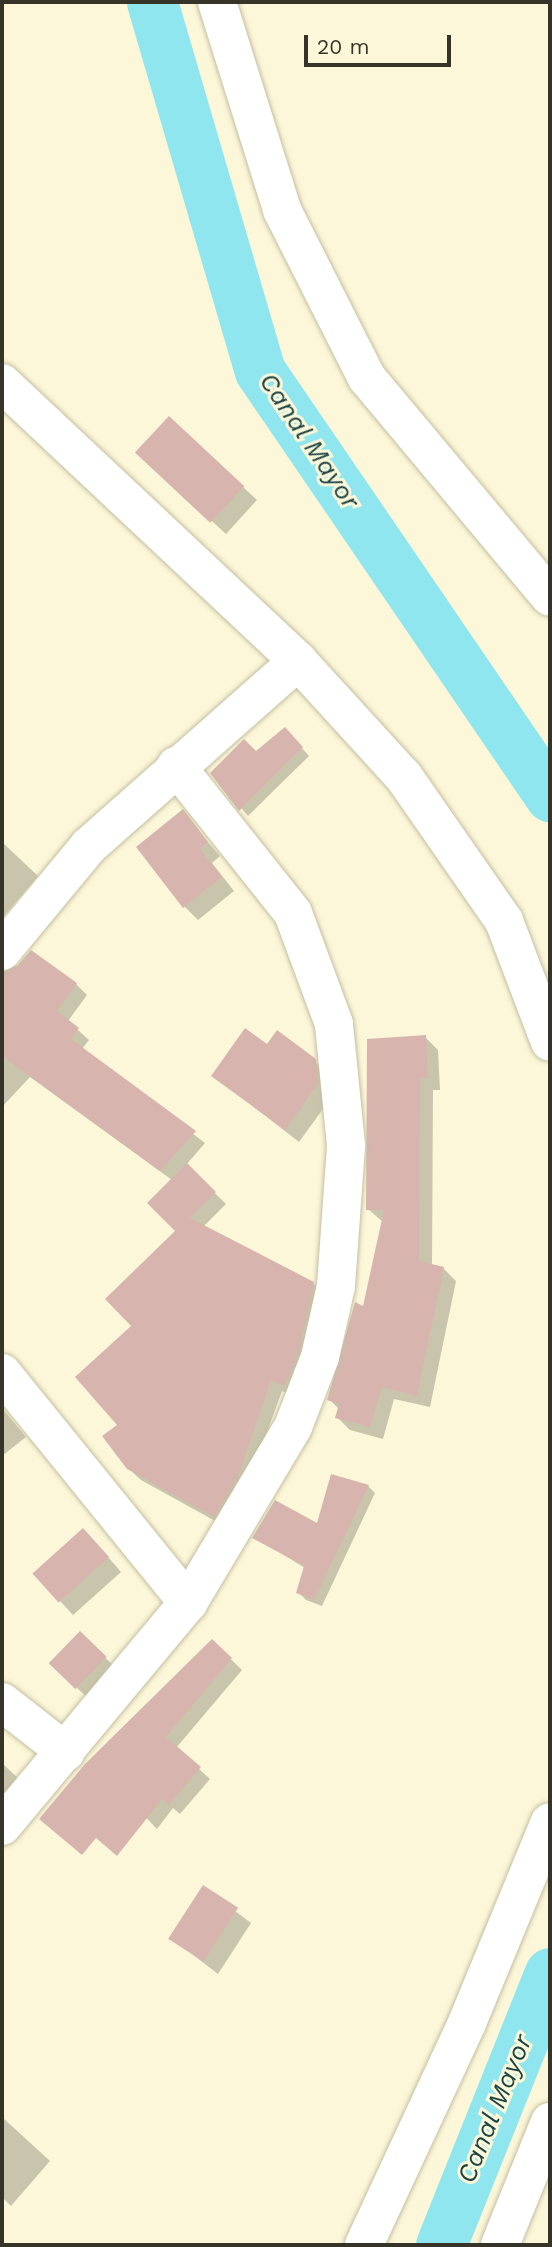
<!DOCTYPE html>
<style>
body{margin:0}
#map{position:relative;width:552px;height:2247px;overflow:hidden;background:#fcf7d8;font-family:"Work Sans",sans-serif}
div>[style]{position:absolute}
.shadow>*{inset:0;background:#0003}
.canal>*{height:51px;margin:-25.5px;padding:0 25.5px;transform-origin:25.5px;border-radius:25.5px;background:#8fe6ee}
.building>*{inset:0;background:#d7b5ae;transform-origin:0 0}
.roads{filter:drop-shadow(0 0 2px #c4bfa2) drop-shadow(0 0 2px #c4bfa2)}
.street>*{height:38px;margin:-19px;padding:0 19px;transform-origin:19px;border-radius:19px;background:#fff}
span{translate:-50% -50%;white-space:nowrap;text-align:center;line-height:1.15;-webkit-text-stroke:6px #fcf7d8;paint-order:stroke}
.water-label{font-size:26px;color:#1a4346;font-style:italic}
.frame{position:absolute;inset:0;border:4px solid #363428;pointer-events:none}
.scale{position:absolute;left:304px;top:35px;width:147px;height:32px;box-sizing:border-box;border:4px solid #363428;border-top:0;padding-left:9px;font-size:21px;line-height:24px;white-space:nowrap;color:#363428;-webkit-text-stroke:5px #fcf7d8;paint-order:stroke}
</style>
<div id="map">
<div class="shadow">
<i style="clip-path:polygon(152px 466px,243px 487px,257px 500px,226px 534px)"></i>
<i style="clip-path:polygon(292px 737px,309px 756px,248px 816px,212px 773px)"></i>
<i style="clip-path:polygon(182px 812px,220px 856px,212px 863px,234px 891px,198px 920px,185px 907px)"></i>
<i style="clip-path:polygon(2px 842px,38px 876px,2px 918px)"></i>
<i style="clip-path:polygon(2px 974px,76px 984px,87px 995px,68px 1021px,89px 1040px,82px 1049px,205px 1143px,186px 1165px,226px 1204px,203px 1227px,313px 1283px,325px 1295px,297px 1396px,282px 1391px,246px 1490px,226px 1527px,141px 1480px,128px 1468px,120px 1426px,134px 1326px,178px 1231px,172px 1180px,30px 1077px,2px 1107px,2px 1019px,10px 1008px,2px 1002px)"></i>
<i style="clip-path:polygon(425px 1037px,438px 1050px,440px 1090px,433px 1090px,432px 1266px,443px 1268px,456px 1281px,430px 1407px,394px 1399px,383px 1439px,350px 1430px,337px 1417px,339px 1409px,329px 1399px,364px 1309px,383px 1222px,368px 1209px)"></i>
<i style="clip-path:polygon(268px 1047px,314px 1061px,328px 1074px,331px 1098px,299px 1142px,214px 1076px)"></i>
<i style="clip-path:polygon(2px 1408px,26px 1437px,2px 1456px)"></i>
<i style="clip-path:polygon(368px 1486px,375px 1493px,322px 1606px,306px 1600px,298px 1592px,305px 1568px,255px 1537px,318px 1525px)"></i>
<i style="clip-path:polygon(96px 1543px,121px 1572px,73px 1615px,34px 1573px)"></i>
<i style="clip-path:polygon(80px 1634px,113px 1665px,87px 1697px,59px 1672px)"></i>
<i style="clip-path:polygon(212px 1641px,242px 1670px,176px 1748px,210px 1779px,180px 1814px,173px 1808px,157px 1829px,91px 1761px)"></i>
<i style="clip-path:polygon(2px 1763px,22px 1782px,2px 1805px)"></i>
<i style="clip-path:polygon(203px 1887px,251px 1923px,218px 1974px,171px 1938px)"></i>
<i style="clip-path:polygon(2px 2117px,50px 2161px,11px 2206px,2px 2197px)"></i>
</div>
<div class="canal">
<i style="left:152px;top:2px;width:384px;rotate:73.7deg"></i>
<i style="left:260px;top:371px;width:515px;rotate:55.69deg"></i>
<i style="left:441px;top:2245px;width:293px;rotate:-68.2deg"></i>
</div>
<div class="building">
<i style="left:169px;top:416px;width:103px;height:50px;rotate:43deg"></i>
<i style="clip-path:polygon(285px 727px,303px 747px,239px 811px,210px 773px,244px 739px,256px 751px)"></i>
<i style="clip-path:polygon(183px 809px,208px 842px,200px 849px,222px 877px,183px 908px,136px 847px)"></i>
<i style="clip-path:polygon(31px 950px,77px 983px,57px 1011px,79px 1028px,71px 1039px,196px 1131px,160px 1171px,2px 1056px,2px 972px,18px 965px)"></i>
<i style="clip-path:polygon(245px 1028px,267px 1044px,277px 1030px,316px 1059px,318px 1084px,285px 1130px,211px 1076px)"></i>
<i style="clip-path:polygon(426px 1035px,428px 1078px,420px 1078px,419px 1261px,444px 1267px,417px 1396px,382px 1387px,370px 1427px,335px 1418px,339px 1404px,327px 1400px,355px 1302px,363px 1306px,384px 1210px,366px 1210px,367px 1039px)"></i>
<i style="clip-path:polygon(187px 1163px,216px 1192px,190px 1218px,314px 1282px,299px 1351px,285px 1386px,271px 1381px,237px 1479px,214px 1517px,127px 1469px,102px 1436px,117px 1425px,75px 1377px,131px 1326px,105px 1299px,175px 1231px,147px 1203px)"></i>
<i style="clip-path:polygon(331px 1474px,369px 1485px,314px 1600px,296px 1593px,304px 1566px,252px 1538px,275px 1500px,317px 1523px)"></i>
<i style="left:83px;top:1528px;width:39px;height:68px;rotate:48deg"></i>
<i style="left:80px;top:1631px;width:37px;height:45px;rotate:44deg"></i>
<i style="clip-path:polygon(212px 1639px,232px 1658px,166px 1737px,201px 1767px,169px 1805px,162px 1799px,117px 1856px,96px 1838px,82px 1855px,39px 1819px,85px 1764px)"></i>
<i style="left:203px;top:1885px;width:42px;height:64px;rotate:33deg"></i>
</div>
<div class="roads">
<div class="street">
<i style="left:217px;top:2px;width:218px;rotate:72.6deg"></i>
<i style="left:282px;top:210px;width:188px;rotate:63.2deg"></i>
<i style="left:367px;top:378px;width:285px;rotate:50.1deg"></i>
<i style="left:2px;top:383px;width:406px;rotate:43.2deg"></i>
<i style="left:298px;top:661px;width:157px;rotate:47.6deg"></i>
<i style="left:404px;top:777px;width:175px;rotate:55.2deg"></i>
<i style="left:504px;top:921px;width:129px;rotate:69.2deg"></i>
<i style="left:2px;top:951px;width:136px;rotate:-50.4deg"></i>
<i style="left:89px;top:846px;width:279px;rotate:-41.5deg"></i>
<i style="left:2px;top:1373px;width:296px;rotate:51deg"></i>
<i style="left:2px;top:1702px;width:81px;rotate:38deg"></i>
<i style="left:2px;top:1826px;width:290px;rotate:-50.2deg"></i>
<i style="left:188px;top:1603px;width:205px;rotate:-59.2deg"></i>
<i style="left:293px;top:1427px;width:75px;rotate:-68.9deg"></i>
<i style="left:320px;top:1357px;width:73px;rotate:-77.3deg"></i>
<i style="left:336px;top:1286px;width:141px;rotate:-85.9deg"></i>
<i style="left:346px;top:1145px;width:122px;rotate:-95.7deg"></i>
<i style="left:334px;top:1024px;width:118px;rotate:-110.3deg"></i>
<i style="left:293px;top:913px;width:188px;rotate:-128.5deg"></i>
<i style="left:364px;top:2245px;width:245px;rotate:-65.1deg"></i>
<i style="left:467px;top:2023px;width:217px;rotate:-67.6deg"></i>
<i style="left:500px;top:2245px;width:133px;rotate:-67.9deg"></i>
</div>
</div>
<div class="water-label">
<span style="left:309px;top:441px;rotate:56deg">Canal Mayor</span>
<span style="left:495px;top:2109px;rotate:-68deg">Canal Mayor</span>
</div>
<div class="frame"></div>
<div class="scale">20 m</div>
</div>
